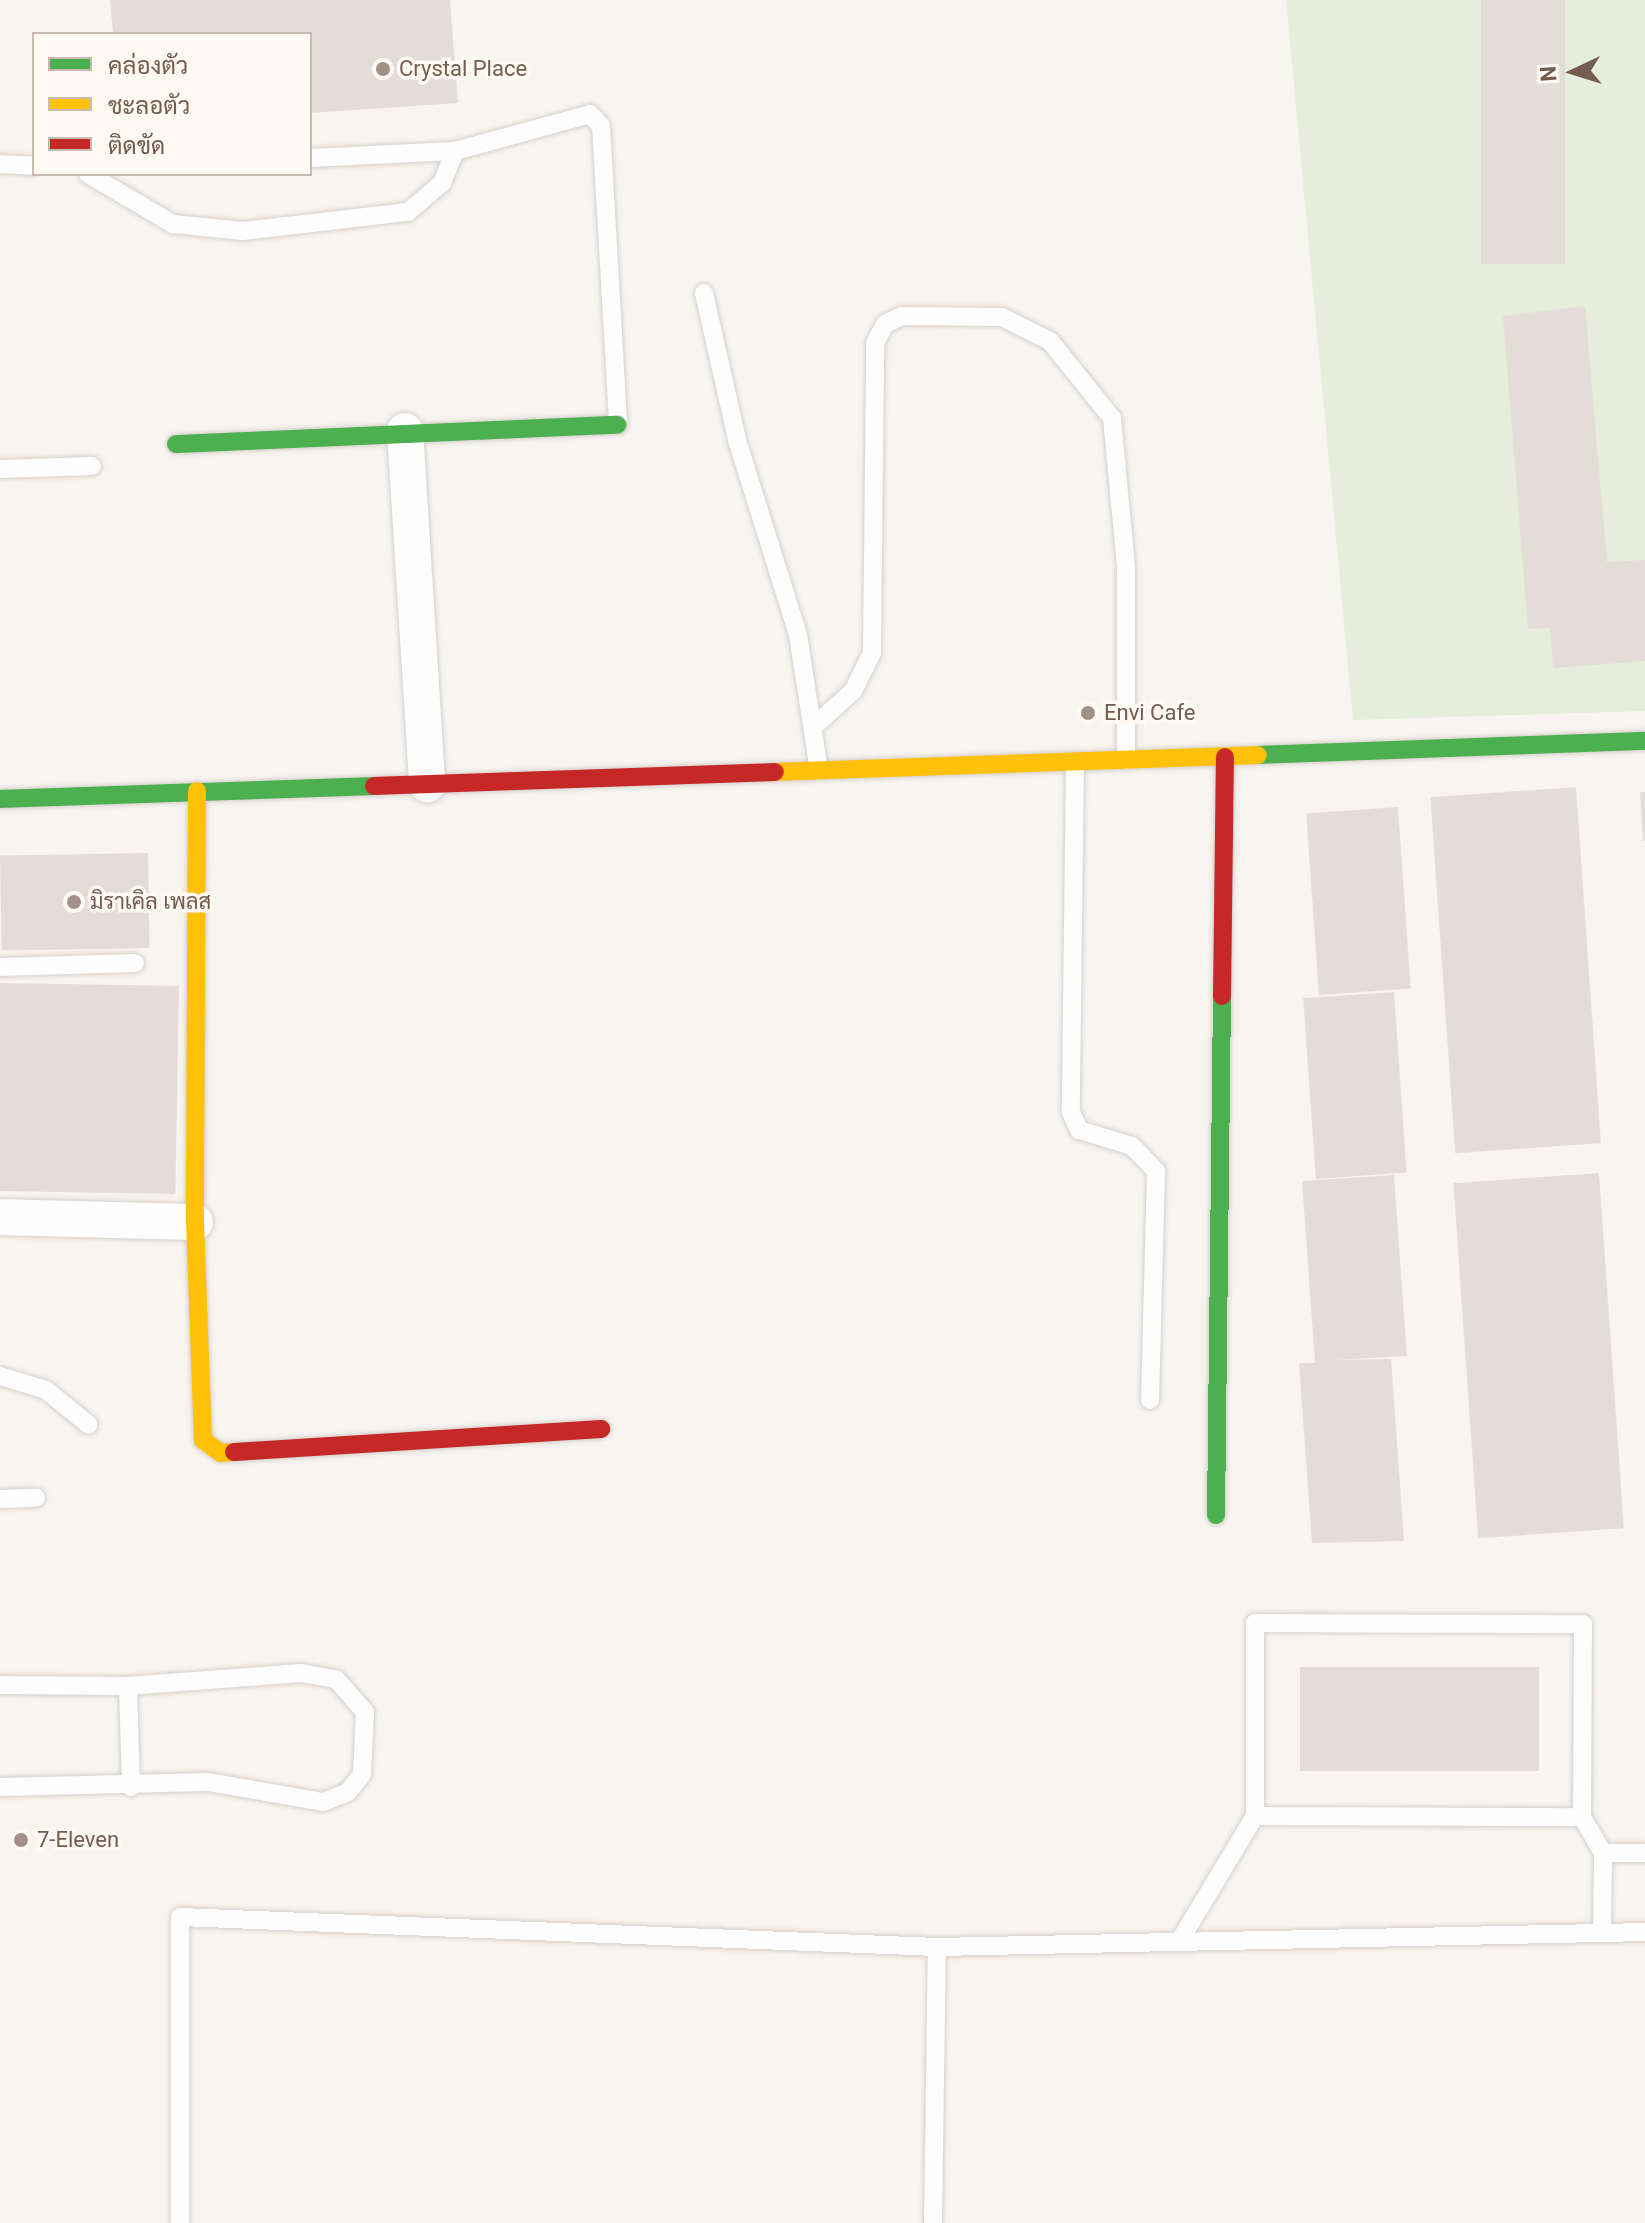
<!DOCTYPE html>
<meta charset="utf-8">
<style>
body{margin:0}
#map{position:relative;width:1645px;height:2223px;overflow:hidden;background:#f8f4f0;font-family:Roboto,Sarabun,sans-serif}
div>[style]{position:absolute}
.green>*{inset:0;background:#e6eddc}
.building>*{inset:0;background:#e4ddd7;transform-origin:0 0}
.roads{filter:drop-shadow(0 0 2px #d5d0cb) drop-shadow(0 0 2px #d5d0cb)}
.lane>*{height:18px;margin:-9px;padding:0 9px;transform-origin:9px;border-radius:9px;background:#fefdfd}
.street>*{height:36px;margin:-18px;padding:0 18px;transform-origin:18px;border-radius:18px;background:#fefdfd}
.fast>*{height:18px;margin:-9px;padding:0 9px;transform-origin:9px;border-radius:9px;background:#4caf50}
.slow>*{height:18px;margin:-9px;padding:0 9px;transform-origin:9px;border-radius:9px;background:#ffc107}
.jam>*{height:18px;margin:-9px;padding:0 9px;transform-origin:9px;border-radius:9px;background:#c62828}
.dots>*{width:22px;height:22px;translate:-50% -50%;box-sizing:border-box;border:4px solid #fef9f2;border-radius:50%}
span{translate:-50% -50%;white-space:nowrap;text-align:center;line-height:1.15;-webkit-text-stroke:7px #fef9f2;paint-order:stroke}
.poi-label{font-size:22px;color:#745c50}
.left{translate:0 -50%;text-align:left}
.legend{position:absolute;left:32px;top:32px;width:280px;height:144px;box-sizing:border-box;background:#fef9f2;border:2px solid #c7bab1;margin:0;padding:10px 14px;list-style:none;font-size:24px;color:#745c50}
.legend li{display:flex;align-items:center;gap:16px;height:40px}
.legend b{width:40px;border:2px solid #c7bab1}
.north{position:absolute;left:1533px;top:32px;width:80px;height:80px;-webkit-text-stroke:6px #fef9f2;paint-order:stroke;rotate:266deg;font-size:22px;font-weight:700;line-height:32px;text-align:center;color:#745c50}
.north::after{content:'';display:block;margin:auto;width:28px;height:36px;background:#745c50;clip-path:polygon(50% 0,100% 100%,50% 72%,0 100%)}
</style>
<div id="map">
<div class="green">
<i style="clip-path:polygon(1286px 0,1645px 0,1645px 711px,1353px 720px)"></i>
</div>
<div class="building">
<i style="clip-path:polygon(110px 0,450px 0,458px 103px,310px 113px,310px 34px,113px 34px)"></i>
<i style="left:1481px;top:0;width:84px;height:264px"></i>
<i style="clip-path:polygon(1585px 306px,1607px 562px,1645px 560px,1645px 661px,1553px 668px,1550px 628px,1528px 629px,1503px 316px)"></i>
<i style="left:1576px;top:787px;width:357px;height:146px;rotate:86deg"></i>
<i style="clip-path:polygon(1640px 792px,1645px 792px,1645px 841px,1643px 841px)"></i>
<i style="left:1398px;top:807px;width:182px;height:92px;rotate:86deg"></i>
<i style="left:148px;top:853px;width:95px;height:148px;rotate:89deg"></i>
<i style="left:0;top:983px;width:179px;height:208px;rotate:1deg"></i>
<i style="left:1394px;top:992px;width:181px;height:91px;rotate:86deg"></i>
<i style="left:1599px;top:1173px;width:356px;height:146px;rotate:86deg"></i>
<i style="clip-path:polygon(1394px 1175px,1407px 1356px,1333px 1360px,1391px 1359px,1404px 1541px,1312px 1543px,1299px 1363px,1315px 1363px,1302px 1181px)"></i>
<i style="left:1300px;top:1667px;width:239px;height:104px"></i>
</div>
<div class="roads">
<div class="lane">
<i style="left:310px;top:158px;width:145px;rotate:-2.8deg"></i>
<i style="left:455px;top:151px;width:140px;rotate:-15.3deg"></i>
<i style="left:590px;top:114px;width:16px;rotate:47deg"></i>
<i style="left:601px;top:126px;width:298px;rotate:86.7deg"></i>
<i style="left:0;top:164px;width:34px;rotate:3deg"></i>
<i style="left:88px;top:174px;width:99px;rotate:30.5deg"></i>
<i style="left:173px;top:224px;width:70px;rotate:5.7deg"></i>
<i style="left:243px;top:231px;width:166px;rotate:-6.6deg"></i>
<i style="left:408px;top:212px;width:45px;rotate:-40.5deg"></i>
<i style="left:442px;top:183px;width:35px;rotate:-68deg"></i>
<i style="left:704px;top:293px;width:151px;rotate:77.3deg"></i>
<i style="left:737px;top:440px;width:204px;rotate:72.6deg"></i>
<i style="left:798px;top:635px;width:137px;rotate:81.2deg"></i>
<i style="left:0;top:469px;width:92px;rotate:-1.9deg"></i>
<i style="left:813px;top:727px;width:54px;rotate:-42deg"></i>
<i style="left:853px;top:691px;width:42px;rotate:-63.4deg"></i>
<i style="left:872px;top:653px;width:310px;rotate:-89.4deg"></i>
<i style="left:875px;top:343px;width:21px;rotate:-62deg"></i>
<i style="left:885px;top:324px;width:19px;rotate:-25deg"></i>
<i style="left:902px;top:316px;width:100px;rotate:0.6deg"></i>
<i style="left:1002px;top:317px;width:54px;rotate:26.6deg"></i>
<i style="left:1050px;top:341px;width:99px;rotate:51.2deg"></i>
<i style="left:1112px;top:418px;width:150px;rotate:84.6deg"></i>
<i style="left:1126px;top:567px;width:193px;rotate:90deg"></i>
<i style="left:1075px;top:762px;width:350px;rotate:90.7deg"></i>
<i style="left:1071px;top:1112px;width:20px;rotate:66deg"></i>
<i style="left:1079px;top:1130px;width:55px;rotate:16.8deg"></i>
<i style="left:1132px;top:1146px;width:35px;rotate:46deg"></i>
<i style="left:1156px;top:1171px;width:229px;rotate:91.5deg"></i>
<i style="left:0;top:967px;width:135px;rotate:-1.7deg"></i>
<i style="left:0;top:1376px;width:48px;rotate:16.9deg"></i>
<i style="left:46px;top:1390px;width:55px;rotate:39.1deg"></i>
<i style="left:0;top:1499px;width:36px;rotate:-2deg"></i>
<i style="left:0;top:1685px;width:128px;rotate:0.4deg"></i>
<i style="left:128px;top:1686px;width:173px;rotate:-4.3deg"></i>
<i style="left:301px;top:1673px;width:36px;rotate:10deg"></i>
<i style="left:336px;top:1679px;width:44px;rotate:48.7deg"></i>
<i style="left:365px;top:1712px;width:62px;rotate:92.8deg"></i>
<i style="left:362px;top:1774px;width:23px;rotate:128deg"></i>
<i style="left:348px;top:1792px;width:27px;rotate:158deg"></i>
<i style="left:323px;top:1802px;width:117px;rotate:-170.1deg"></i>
<i style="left:208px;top:1782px;width:208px;rotate:178.6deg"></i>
<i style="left:128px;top:1686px;width:101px;rotate:88.3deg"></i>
<i style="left:1255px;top:1816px;width:327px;rotate:0.2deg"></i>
<i style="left:1603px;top:1853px;width:42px"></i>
<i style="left:1179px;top:1942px;width:147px;rotate:-58.9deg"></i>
<i style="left:1255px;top:1816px;width:193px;rotate:-90deg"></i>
<i style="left:1255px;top:1623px;width:328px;rotate:0.2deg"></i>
<i style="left:1583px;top:1624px;width:193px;rotate:90.3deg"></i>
<i style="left:1582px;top:1817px;width:42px;rotate:59.7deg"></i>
<i style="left:1603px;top:1853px;width:80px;rotate:90.7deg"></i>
<i style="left:180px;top:2223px;width:306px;rotate:-90deg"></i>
<i style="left:180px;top:1917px;width:758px;rotate:2.27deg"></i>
<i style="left:937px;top:1947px;width:708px;rotate:-1.21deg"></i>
<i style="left:933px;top:2223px;width:276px;rotate:-89.2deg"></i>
</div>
<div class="street">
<i style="left:405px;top:431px;width:354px;rotate:86.4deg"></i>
<i style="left:0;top:1217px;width:195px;rotate:1.5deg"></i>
</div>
<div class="fast">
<i style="left:176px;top:444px;width:442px;rotate:-2.5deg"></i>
<i style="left:1258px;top:755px;width:387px;rotate:-2.1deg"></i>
<i style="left:0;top:799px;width:374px;rotate:-2deg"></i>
<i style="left:1216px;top:1515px;width:519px;rotate:-89.34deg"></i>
</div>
<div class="slow">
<i style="left:775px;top:772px;width:483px;rotate:-2deg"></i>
<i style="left:197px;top:791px;width:431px;rotate:90.3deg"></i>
<i style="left:195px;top:1222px;width:218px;rotate:87.9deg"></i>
<i style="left:203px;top:1440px;width:22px;rotate:36deg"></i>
<i style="left:221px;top:1453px;width:13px;rotate:-4deg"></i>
</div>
<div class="jam">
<i style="left:374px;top:786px;width:401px;rotate:-2deg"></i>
<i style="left:1222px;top:996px;width:239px;rotate:-89.3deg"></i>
<i style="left:234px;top:1452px;width:368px;rotate:-3.6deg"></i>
</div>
</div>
<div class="dots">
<i style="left:383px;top:69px;background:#a29188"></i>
<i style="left:1088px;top:713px;background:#a29188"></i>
<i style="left:74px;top:902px;background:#a29188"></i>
<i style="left:21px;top:1840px;background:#a29188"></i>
</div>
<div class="poi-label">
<span class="left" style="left:399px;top:69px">Crystal Place</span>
<span class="left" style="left:1104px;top:713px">Envi Cafe</span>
<span class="left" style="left:90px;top:902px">มิราเคิล เพลส</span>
<span class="left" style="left:37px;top:1840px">7-Eleven</span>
</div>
<ul class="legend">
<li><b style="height:10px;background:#4caf50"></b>คล่องตัว</li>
<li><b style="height:10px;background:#ffc107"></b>ชะลอตัว</li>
<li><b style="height:10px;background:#c62828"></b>ติดขัด</li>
</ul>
<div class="north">N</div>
</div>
